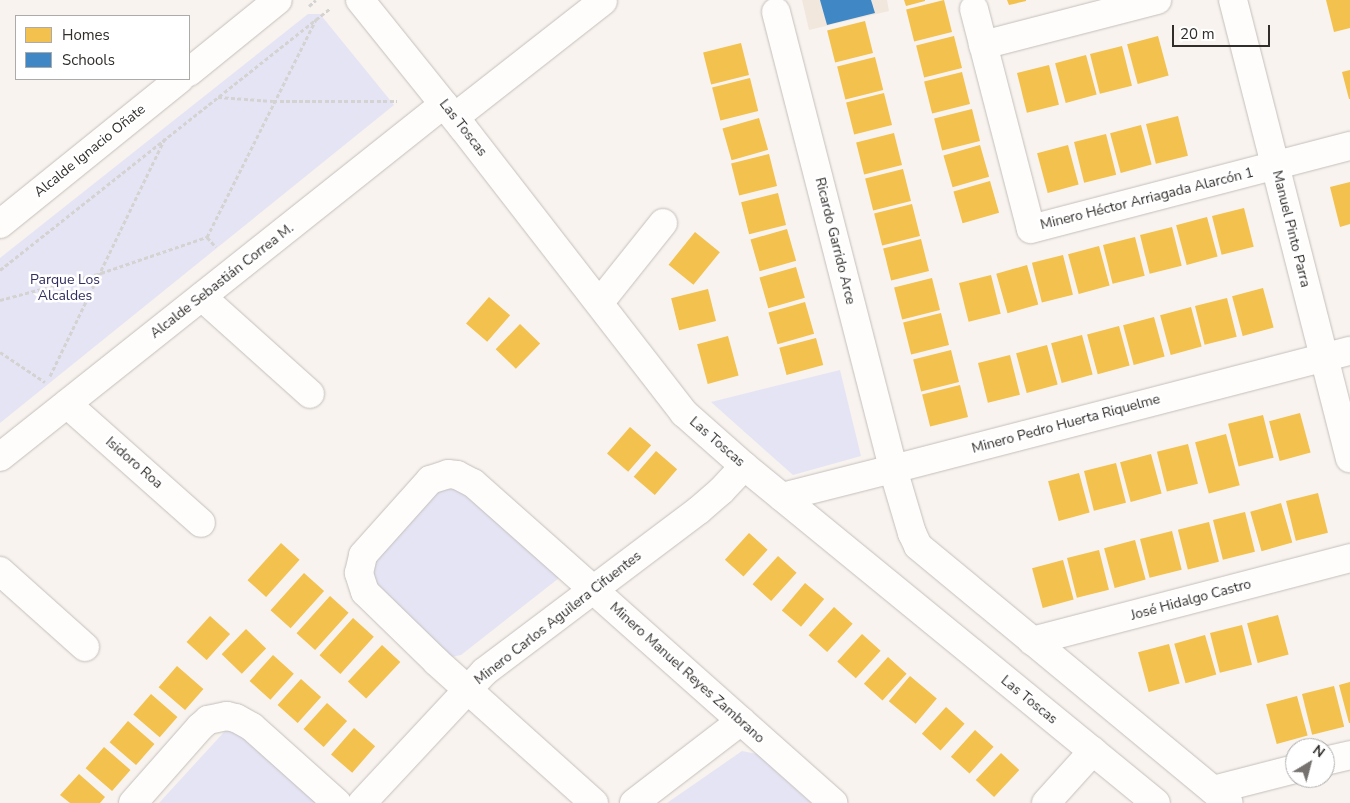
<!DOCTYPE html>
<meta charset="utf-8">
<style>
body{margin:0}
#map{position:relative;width:1350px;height:803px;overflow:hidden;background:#f8f3ee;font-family:"Nunito Sans",sans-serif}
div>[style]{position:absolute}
.built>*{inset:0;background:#f1e7dd}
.green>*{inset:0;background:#e5e4f4}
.homes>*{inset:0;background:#f2c14e;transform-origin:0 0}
.schools>*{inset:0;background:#3f88c5}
.path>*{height:3px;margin-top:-1.5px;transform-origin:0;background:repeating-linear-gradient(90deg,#d4d3d1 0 4px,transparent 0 6.5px)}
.roads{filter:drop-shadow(0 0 1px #c3bfbb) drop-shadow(0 0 1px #c3bfbb)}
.minor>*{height:28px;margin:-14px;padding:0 14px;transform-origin:14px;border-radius:14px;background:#fefdfc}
.tertiary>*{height:28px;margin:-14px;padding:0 14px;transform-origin:14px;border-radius:14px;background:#fefdfc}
span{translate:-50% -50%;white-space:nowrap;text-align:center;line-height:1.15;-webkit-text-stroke:5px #fff;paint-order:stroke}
.street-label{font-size:14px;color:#302d2a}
.park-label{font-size:14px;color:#302d5f}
.legend{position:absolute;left:15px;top:15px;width:175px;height:65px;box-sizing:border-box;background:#fff;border:1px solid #acabaa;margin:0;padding:6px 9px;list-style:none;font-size:15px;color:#302d2a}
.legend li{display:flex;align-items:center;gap:10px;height:25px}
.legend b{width:25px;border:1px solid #acabaa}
.north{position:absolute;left:1285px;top:738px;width:50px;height:50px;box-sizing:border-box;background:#fff;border:1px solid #acabaa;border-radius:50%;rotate:37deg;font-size:14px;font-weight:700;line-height:20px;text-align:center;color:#302d2a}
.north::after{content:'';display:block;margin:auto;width:18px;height:22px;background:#76726f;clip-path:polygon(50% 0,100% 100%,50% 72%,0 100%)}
.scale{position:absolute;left:1172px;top:25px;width:98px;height:22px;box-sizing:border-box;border:2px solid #302d2a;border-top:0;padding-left:6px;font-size:15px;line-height:18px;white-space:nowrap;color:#302d2a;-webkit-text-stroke:4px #fff;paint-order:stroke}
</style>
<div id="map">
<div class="built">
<i style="clip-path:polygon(802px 0,887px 0,889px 11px,809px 30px)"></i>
</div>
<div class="green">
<i style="clip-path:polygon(308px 14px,320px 14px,394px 105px,0 423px,0 258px)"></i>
<i style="clip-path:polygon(840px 370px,861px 456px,793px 475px,711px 402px)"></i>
<i style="clip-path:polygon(458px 486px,559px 573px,559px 578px,461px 655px,447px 658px,382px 598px,368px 569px,439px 487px)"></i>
<i style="clip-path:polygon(225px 731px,236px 731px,318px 803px,159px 803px)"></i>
<i style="clip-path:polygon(742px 751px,757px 754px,811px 803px,667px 803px)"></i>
</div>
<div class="homes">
<i style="clip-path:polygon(904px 0,925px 0,925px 1px,906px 6px)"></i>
<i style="left:944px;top:0;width:33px;height:39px;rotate:76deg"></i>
<i style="clip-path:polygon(1007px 0,1026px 0,1026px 1px,1009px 5px)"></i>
<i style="clip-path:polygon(1326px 0,1350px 0,1350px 28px,1334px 32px)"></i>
<i style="left:865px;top:21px;width:33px;height:39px;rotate:76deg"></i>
<i style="left:954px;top:36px;width:33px;height:39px;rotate:76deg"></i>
<i style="left:1158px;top:36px;width:41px;height:32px;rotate:75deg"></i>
<i style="left:741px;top:43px;width:33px;height:39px;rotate:76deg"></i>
<i style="left:1122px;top:46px;width:41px;height:33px;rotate:76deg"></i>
<i style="left:1086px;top:55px;width:41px;height:32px;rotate:75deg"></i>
<i style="left:875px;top:57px;width:34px;height:39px;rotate:76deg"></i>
<i style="left:1049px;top:65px;width:41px;height:33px;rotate:76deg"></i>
<i style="clip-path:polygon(1350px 70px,1350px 99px,1349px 99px,1342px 72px)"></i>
<i style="left:962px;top:72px;width:33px;height:39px;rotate:76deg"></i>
<i style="left:750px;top:78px;width:34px;height:39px;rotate:76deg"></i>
<i style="left:884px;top:93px;width:33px;height:39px;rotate:76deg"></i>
<i style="left:972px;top:109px;width:33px;height:39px;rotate:76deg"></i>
<i style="left:1178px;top:116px;width:41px;height:33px;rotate:76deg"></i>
<i style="left:759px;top:118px;width:33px;height:38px;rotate:74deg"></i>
<i style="left:1141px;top:125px;width:41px;height:32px;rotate:75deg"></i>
<i style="left:894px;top:133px;width:33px;height:39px;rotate:76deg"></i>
<i style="left:1106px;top:134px;width:42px;height:33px;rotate:76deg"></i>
<i style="left:980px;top:145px;width:33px;height:38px;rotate:74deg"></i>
<i style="left:1068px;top:145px;width:41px;height:32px;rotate:75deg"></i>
<i style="left:769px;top:154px;width:33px;height:39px;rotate:76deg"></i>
<i style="left:903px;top:169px;width:33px;height:39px;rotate:76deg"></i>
<i style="left:990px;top:181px;width:33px;height:38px;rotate:74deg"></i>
<i style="clip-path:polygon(1350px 182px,1350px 224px,1340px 227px,1330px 187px)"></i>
<i style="left:778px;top:193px;width:33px;height:38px;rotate:76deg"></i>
<i style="left:912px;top:204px;width:33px;height:39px;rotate:76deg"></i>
<i style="left:1244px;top:208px;width:40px;height:33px;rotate:76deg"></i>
<i style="left:1207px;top:217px;width:41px;height:32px;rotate:75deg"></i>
<i style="left:1172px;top:227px;width:40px;height:33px;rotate:76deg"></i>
<i style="left:787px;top:229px;width:33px;height:38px;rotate:74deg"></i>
<i style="left:695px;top:232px;width:32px;height:42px;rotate:39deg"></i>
<i style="left:1135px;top:237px;width:40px;height:33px;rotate:76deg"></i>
<i style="left:921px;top:239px;width:33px;height:39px;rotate:76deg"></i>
<i style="left:1099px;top:246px;width:41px;height:32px;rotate:75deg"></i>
<i style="left:1063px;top:255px;width:41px;height:32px;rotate:76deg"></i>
<i style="left:1027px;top:265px;width:41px;height:32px;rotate:74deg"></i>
<i style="left:796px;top:267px;width:32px;height:38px;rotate:74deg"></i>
<i style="left:991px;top:275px;width:40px;height:33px;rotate:76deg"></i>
<i style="left:932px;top:278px;width:33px;height:39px;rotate:76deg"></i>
<i style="left:1263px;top:288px;width:41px;height:32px;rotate:75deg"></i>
<i style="left:708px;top:289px;width:33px;height:38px;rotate:76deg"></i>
<i style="left:489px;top:297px;width:28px;height:35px;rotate:41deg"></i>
<i style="left:1227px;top:298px;width:40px;height:33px;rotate:76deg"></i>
<i style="left:805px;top:302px;width:33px;height:38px;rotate:74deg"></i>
<i style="left:1191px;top:307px;width:41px;height:32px;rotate:75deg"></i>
<i style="left:941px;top:313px;width:33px;height:39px;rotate:76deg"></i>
<i style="left:1154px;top:317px;width:41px;height:32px;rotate:75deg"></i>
<i style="left:520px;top:324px;width:28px;height:35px;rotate:44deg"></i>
<i style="left:1119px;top:326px;width:41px;height:33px;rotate:75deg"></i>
<i style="left:1082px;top:335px;width:41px;height:32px;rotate:75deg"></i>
<i style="left:728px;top:336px;width:41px;height:32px;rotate:75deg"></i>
<i style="left:816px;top:338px;width:28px;height:38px;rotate:75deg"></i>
<i style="left:1047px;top:345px;width:41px;height:32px;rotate:75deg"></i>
<i style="left:951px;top:350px;width:33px;height:39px;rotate:76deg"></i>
<i style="left:1010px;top:355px;width:41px;height:33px;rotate:76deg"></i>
<i style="left:960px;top:385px;width:33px;height:39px;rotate:76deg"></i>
<i style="left:1300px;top:413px;width:41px;height:32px;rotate:75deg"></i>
<i style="left:1263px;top:415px;width:44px;height:36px;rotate:76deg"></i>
<i style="left:630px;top:427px;width:28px;height:35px;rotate:41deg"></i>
<i style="left:1226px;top:434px;width:53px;height:32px;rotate:75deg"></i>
<i style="left:1188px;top:444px;width:41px;height:32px;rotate:76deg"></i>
<i style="left:656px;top:451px;width:28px;height:34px;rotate:41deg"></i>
<i style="left:1151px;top:454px;width:41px;height:32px;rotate:75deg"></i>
<i style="left:1116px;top:463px;width:41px;height:33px;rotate:76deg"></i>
<i style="left:1079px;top:473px;width:41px;height:32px;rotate:75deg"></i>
<i style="left:1318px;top:493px;width:41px;height:33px;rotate:76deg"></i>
<i style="left:1281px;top:503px;width:41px;height:32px;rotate:74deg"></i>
<i style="left:1245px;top:512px;width:41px;height:33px;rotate:76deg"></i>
<i style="left:1209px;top:522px;width:41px;height:32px;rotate:76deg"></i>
<i style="left:1172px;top:531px;width:40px;height:33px;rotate:76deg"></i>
<i style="left:749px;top:533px;width:25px;height:36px;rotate:42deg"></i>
<i style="left:1135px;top:540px;width:41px;height:32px;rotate:75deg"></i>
<i style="left:281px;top:543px;width:25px;height:50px;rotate:42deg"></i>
<i style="left:1099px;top:550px;width:41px;height:33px;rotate:76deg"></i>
<i style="left:778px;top:556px;width:25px;height:38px;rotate:42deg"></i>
<i style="left:1063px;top:560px;width:41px;height:32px;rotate:75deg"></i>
<i style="left:304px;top:573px;width:27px;height:50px;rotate:42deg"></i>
<i style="left:805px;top:583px;width:25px;height:36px;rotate:40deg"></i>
<i style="left:330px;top:596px;width:25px;height:50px;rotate:42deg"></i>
<i style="left:834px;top:607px;width:25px;height:38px;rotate:42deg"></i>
<i style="left:1278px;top:615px;width:41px;height:32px;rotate:75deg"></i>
<i style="left:210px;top:616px;width:27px;height:35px;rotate:42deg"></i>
<i style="left:353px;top:618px;width:28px;height:50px;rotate:42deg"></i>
<i style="left:1242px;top:625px;width:41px;height:33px;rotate:76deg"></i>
<i style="left:246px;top:629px;width:28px;height:35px;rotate:44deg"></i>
<i style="left:862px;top:634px;width:25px;height:37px;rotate:42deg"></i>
<i style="left:1205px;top:635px;width:41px;height:32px;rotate:74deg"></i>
<i style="left:1169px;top:644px;width:41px;height:32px;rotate:75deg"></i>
<i style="left:382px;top:645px;width:25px;height:50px;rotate:43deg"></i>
<i style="left:273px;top:655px;width:28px;height:35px;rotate:42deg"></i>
<i style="left:888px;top:657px;width:25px;height:36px;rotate:42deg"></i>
<i style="left:177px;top:666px;width:35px;height:28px;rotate:41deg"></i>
<i style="left:910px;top:676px;width:35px;height:33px;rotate:40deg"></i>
<i style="left:301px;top:679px;width:27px;height:35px;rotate:42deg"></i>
<i style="clip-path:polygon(1350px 682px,1350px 723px,1349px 723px,1339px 685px)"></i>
<i style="left:1334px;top:686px;width:42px;height:33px;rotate:76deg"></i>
<i style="left:151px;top:694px;width:35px;height:27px;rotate:41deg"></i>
<i style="left:1297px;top:696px;width:41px;height:32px;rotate:75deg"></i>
<i style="left:327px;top:703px;width:27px;height:35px;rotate:42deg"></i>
<i style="left:946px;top:707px;width:25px;height:36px;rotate:42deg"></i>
<i style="left:128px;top:721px;width:35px;height:28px;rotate:41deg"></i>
<i style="left:354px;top:728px;width:28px;height:35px;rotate:41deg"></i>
<i style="left:975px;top:730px;width:25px;height:36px;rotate:42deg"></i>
<i style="left:104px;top:747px;width:35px;height:28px;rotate:41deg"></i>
<i style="left:1001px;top:753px;width:25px;height:37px;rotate:43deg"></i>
<i style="clip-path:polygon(79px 774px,105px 797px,100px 803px,70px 803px,60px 795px)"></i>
</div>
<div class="schools">
<i style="clip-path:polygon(820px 0,871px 0,875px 13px,827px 25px)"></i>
</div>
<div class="path">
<i style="left:309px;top:6px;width:9px;rotate:-41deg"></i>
<i style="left:218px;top:97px;width:55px;rotate:4.2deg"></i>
<i style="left:273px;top:101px;width:124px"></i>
<i style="left:207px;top:237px;width:13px;rotate:48deg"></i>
<i style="left:0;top:270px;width:422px;rotate:-38.4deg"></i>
<i style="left:0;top:300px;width:105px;rotate:-15deg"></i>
<i style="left:101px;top:273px;width:112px;rotate:-18.8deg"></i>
<i style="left:207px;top:237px;width:244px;rotate:-63.4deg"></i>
<i style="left:0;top:352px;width:54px;rotate:33.7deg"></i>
<i style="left:50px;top:376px;width:264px;rotate:-64.2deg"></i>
</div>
<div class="roads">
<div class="minor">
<i style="left:1233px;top:0;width:473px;rotate:75.7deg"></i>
<i style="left:974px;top:9px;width:227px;rotate:75.5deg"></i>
<i style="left:1031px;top:229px;width:330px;rotate:-14.6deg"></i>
<i style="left:776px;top:12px;width:472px;rotate:75.6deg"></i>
<i style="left:893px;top:469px;width:472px;rotate:-14.5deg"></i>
<i style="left:983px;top:45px;width:180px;rotate:-14.5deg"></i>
<i style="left:189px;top:72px;width:114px;rotate:-39deg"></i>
<i style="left:455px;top:117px;width:188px;rotate:-38.1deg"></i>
<i style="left:0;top:224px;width:231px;rotate:-38.9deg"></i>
<i style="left:202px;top:297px;width:145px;rotate:41.9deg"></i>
<i style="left:600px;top:302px;width:101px;rotate:-51.4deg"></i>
<i style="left:67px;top:404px;width:179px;rotate:41.6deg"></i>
<i style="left:0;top:457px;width:567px;rotate:-38.49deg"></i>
<i style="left:0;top:571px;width:114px;rotate:41.8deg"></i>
<i style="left:1032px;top:641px;width:329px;rotate:-14.6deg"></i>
<i style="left:1325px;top:761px;width:26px;rotate:-13deg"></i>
<i style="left:1213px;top:790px;width:85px;rotate:-14.4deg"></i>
<i style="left:133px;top:803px;width:101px;rotate:-48.6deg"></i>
<i style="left:200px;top:727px;width:11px;rotate:-41deg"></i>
<i style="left:208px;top:720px;width:19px;rotate:-12deg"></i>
<i style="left:227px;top:716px;width:9px;rotate:13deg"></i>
<i style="left:236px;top:718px;width:18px;rotate:29deg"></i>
<i style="left:252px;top:727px;width:114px;rotate:41.8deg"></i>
<i style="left:362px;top:803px;width:179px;rotate:-47deg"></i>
<i style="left:484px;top:672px;width:269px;rotate:-37deg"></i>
<i style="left:699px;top:510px;width:29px;rotate:-41deg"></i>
<i style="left:721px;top:491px;width:34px;rotate:-47deg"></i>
<i style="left:594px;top:803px;width:211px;rotate:-138.1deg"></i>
<i style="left:437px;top:662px;width:100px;rotate:-135.8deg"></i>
<i style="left:365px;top:592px;width:20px;rotate:-108deg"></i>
<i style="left:359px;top:573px;width:18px;rotate:-77deg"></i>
<i style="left:363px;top:555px;width:101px;rotate:-48.2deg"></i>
<i style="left:430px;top:480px;width:19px;rotate:-18deg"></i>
<i style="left:448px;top:474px;width:9px;rotate:6deg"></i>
<i style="left:457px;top:475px;width:18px;rotate:27deg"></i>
<i style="left:473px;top:483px;width:482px;rotate:41.6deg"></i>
<i style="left:634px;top:803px;width:135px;rotate:-37.5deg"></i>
<i style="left:1046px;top:803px;width:70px;rotate:-47.9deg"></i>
</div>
<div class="tertiary">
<i style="left:360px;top:0;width:164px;rotate:51.2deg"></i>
<i style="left:463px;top:128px;width:361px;rotate:52.2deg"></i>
<i style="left:684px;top:413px;width:80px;rotate:41.5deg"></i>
<i style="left:744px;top:466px;width:532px;rotate:39.28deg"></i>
<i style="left:782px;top:497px;width:114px;rotate:-14.2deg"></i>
<i style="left:893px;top:469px;width:67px;rotate:73.5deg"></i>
<i style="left:912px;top:533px;width:14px;rotate:65deg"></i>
<i style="left:918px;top:546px;width:403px;rotate:39.6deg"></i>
</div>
</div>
<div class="street-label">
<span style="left:463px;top:128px;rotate:52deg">Las Toscas</span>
<span style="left:90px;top:151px;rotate:-39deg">Alcalde Ignacio Oñate</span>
<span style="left:1147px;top:199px;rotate:-14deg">Minero Héctor Arriagada Alarcón 1</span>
<span style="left:1291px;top:229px;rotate:76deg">Manuel Pinto Parra</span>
<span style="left:835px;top:241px;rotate:76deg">Ricardo Garrido Arce</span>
<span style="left:222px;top:281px;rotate:-38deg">Alcalde Sebastián Correa M.</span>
<span style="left:1066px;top:424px;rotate:-15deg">Minero Pedro Huerta Riquelme</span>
<span style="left:717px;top:442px;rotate:41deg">Las Toscas</span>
<span style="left:134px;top:463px;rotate:41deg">Isidoro Roa</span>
<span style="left:1191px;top:600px;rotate:-15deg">José Hidalgo Castro</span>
<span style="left:558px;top:618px;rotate:-38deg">Minero Carlos Aguilera Cifuentes</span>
<span style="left:687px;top:673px;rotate:42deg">Minero Manuel Reyes Zambrano</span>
<span style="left:1029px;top:700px;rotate:39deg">Las Toscas</span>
</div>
<div class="park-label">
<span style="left:65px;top:288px">Parque Los<br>Alcaldes</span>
</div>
<ul class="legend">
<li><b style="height:14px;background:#f2c14e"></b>Homes</li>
<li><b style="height:14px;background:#3f88c5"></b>Schools</li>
</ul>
<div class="north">N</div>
<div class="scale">20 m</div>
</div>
